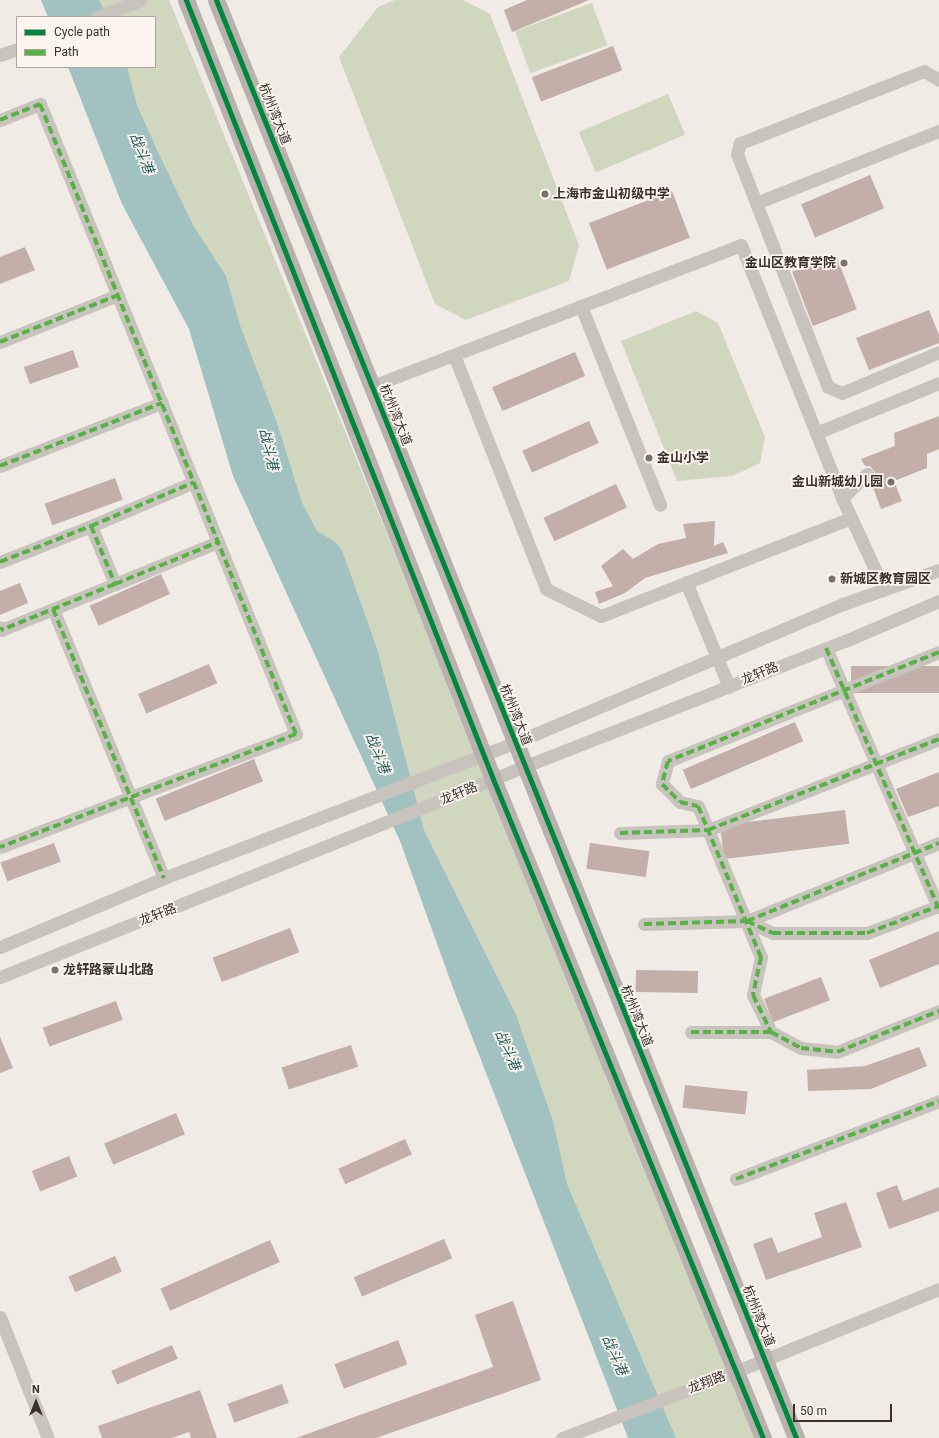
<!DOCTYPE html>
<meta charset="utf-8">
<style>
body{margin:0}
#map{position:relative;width:939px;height:1438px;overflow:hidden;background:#f0ebe5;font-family:Roboto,"Noto Sans SC",sans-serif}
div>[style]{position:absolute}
.green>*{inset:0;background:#d1d6bf;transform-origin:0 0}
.water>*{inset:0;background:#a1c2c1}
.building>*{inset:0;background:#c3afa7;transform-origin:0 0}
.minor>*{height:13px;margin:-6.5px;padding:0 6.5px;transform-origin:6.5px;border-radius:6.5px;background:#c9c3be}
.major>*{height:17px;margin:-8.5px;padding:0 8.5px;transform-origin:8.5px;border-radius:8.5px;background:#b8b1ad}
.quiet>*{height:4px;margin-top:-2px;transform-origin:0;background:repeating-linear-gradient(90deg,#57b246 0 8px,transparent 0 12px)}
.cycleway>*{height:5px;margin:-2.5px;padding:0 2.5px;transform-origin:2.5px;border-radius:2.5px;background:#00873e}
.dots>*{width:11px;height:11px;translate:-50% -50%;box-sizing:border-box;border:2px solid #fbf5ee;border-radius:50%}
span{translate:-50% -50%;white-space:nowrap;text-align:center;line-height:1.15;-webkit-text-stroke:3.5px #fbf5ee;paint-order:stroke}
.street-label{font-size:13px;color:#3b302b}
.poi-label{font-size:13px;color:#3b302b;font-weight:700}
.left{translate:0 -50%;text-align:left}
.right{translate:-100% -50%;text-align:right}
.water-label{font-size:14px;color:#1f5a5e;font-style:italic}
.legend{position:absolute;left:16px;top:16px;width:140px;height:52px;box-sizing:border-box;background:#fbf5ee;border:1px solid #aea6a0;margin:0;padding:5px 7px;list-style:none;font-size:12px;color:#3b302b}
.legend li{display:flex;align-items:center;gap:8px;height:20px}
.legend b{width:20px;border:1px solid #aea6a0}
.north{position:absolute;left:16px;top:1382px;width:40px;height:40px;-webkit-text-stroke:3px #fbf5ee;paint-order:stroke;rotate:0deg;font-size:11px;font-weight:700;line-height:16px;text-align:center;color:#3b302b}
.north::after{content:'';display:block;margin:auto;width:14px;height:18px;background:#3b302b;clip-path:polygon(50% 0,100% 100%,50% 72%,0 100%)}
.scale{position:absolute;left:793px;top:1404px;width:99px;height:18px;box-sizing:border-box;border:2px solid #3b302b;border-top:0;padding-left:5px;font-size:12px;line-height:14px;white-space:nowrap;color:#3b302b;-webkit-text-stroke:3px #fbf5ee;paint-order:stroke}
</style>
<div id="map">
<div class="green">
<i style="clip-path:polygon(93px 0,169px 0,756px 1438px,675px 1438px,562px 1185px,419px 830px,311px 532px,188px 226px,132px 105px,122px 67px,155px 67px,155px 17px,101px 17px)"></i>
<i style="clip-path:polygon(395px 0,463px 0,490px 14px,579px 245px,569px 281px,466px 320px,435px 304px,339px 57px,378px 7px)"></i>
<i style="left:592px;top:3px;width:45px;height:82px;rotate:70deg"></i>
<i style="left:668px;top:94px;width:44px;height:97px;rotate:67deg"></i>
<i style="clip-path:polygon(696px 311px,718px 323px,765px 437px,760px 463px,732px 476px,677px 481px,621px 341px)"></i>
</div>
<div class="water">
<i style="clip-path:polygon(41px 0,99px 0,107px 17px,48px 17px)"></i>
<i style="clip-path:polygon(68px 67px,127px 67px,137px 105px,157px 150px,193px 225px,226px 276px,241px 328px,278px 426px,302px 503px,317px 531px,335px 542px,342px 550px,377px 649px,424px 830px,516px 1015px,553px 1121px,567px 1184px,676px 1438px,628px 1438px,453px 988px,400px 841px,233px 476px,189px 329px,122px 204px)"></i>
</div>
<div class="building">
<i style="clip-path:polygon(527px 0,589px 0,512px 32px,504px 10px)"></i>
<i style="left:613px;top:46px;width:26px;height:87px;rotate:69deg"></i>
<i style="left:870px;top:175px;width:36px;height:75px;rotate:67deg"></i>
<i style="left:672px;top:191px;width:50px;height:89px;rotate:69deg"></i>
<i style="clip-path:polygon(25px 247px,35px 270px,0 284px,0 257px)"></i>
<i style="left:836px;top:255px;width:58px;height:47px;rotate:69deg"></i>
<i style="clip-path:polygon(929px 310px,939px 335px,939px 343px,869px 370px,856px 338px)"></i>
<i style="left:73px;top:350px;width:18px;height:52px;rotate:71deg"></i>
<i style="left:575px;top:352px;width:26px;height:90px;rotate:67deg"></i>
<i style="clip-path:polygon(939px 416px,939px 449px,927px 454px,927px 468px,894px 481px,902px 501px,881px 509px,871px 482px,875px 472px,870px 466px,865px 466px,861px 459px,895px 446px,894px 433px)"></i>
<i style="left:589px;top:421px;width:24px;height:73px;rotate:66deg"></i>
<i style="left:115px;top:478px;width:23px;height:75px;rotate:70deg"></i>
<i style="left:616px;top:484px;width:26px;height:80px;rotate:65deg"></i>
<i style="clip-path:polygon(715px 521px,714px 546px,723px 542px,728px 553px,645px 578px,625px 593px,599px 604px,595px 592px,613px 586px,601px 566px,623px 549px,633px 559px,658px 544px,686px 538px,683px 524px)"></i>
<i style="left:161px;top:574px;width:22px;height:78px;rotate:66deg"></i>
<i style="clip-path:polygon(20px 583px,28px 603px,0 615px,0 591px)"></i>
<i style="left:209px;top:664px;width:21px;height:77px;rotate:67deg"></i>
<i style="left:939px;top:666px;width:27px;height:88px;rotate:90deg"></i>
<i style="left:795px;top:722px;width:21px;height:122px;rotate:67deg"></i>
<i style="left:254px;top:759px;width:24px;height:106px;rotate:68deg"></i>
<i style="clip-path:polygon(939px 772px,939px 806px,908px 817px,896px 789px)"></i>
<i style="left:845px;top:810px;width:34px;height:126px;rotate:83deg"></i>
<i style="left:54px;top:843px;width:20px;height:57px;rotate:70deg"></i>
<i style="left:590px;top:843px;width:60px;height:26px;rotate:8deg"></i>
<i style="left:290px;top:928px;width:26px;height:83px;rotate:69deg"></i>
<i style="clip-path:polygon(939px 931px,939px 964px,880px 988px,869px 960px)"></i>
<i style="left:636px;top:970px;width:62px;height:22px;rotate:1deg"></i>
<i style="left:821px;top:977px;width:25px;height:61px;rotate:69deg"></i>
<i style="left:116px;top:1001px;width:20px;height:78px;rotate:70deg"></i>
<i style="clip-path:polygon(0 1037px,13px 1068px,0 1073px)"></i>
<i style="left:351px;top:1045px;width:23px;height:73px;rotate:72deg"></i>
<i style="clip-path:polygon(919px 1047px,927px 1066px,871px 1089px,808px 1091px,807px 1070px,865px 1066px)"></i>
<i style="left:685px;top:1085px;width:63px;height:23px;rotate:6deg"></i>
<i style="left:176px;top:1113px;width:23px;height:78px;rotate:67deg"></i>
<i style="left:405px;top:1139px;width:17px;height:73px;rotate:66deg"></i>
<i style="left:69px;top:1156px;width:22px;height:40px;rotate:68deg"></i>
<i style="clip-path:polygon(897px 1185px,903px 1201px,939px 1187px,939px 1211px,889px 1229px,876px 1193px)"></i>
<i style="clip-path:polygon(846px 1202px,862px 1247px,766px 1280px,753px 1244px,772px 1237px,778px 1253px,822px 1237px,814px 1213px)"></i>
<i style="left:444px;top:1239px;width:21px;height:98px;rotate:67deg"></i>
<i style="left:270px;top:1240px;width:24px;height:120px;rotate:66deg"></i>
<i style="left:115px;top:1256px;width:17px;height:51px;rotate:66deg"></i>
<i style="clip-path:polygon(513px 1301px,541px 1380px,376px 1438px,296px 1438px,493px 1367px,475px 1315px)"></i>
<i style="left:398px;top:1340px;width:26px;height:68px;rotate:69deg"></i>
<i style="left:172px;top:1345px;width:15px;height:66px;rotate:67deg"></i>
<i style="left:282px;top:1384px;width:20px;height:58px;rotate:70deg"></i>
<i style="clip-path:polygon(200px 1390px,217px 1438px,191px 1438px,189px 1432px,172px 1438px,102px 1438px,98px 1426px)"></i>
</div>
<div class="minor">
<i style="left:97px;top:17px;width:47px;rotate:-21.1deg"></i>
<i style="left:0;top:55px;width:18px;rotate:-19deg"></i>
<i style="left:939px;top:80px;width:17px;rotate:-149deg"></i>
<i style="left:924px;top:71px;width:198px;rotate:158.6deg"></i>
<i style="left:740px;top:143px;width:11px;rotate:105deg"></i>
<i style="left:737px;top:154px;width:250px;rotate:68.7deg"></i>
<i style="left:828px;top:387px;width:15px;rotate:23deg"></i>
<i style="left:842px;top:393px;width:105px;rotate:-22.9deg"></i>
<i style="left:0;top:120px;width:43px;rotate:-21.8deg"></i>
<i style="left:40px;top:104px;width:680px;rotate:67.89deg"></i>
<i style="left:296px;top:734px;width:317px;rotate:159.1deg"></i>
<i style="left:756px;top:203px;width:197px;rotate:-21.5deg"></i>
<i style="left:581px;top:306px;width:214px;rotate:68.3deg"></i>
<i style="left:0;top:342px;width:127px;rotate:-21.7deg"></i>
<i style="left:454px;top:355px;width:251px;rotate:68.5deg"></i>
<i style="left:546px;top:589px;width:61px;rotate:26.1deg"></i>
<i style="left:601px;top:616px;width:269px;rotate:-21.4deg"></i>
<i style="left:372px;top:386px;width:395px;rotate:-20.9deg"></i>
<i style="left:741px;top:245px;width:272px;rotate:68.2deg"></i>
<i style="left:842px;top:498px;width:100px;rotate:65.2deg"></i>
<i style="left:816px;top:433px;width:133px;rotate:-22.1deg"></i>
<i style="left:0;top:466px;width:174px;rotate:-21.3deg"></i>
<i style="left:842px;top:498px;width:35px;rotate:-44deg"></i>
<i style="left:91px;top:526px;width:112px;rotate:-23.1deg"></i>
<i style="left:0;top:562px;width:98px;rotate:-21.6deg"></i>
<i style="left:91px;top:526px;width:63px;rotate:67.5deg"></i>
<i style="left:115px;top:584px;width:123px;rotate:158deg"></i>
<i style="left:1px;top:630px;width:3px;rotate:-108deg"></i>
<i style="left:686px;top:582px;width:113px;rotate:67.7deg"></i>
<i style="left:115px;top:584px;width:111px;rotate:-22.2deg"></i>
<i style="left:53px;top:609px;width:291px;rotate:67.6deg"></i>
<i style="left:826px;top:648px;width:282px;rotate:66.6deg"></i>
<i style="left:939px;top:652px;width:292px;rotate:158.1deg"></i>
<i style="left:668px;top:761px;width:24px;rotate:105deg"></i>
<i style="left:662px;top:784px;width:25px;rotate:45deg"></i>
<i style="left:680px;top:802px;width:18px;rotate:13deg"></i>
<i style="left:698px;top:806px;width:164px;rotate:67.4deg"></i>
<i style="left:761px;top:957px;width:39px;rotate:102deg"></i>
<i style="left:753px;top:995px;width:41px;rotate:64.1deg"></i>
<i style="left:771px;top:1032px;width:34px;rotate:28deg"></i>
<i style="left:801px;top:1048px;width:36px;rotate:6deg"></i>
<i style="left:837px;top:1052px;width:110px;rotate:-21.9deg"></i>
<i style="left:620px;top:833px;width:88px;rotate:-2deg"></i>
<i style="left:708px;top:830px;width:248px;rotate:-21.5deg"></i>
<i style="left:747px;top:921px;width:29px;rotate:25deg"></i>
<i style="left:773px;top:933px;width:94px"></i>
<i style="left:867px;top:933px;width:77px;rotate:-20.6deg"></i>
<i style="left:644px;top:924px;width:103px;rotate:-1.7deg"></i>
<i style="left:747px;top:921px;width:207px;rotate:-22.1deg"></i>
<i style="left:0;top:947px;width:178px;rotate:-22.8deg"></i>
<i style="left:164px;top:878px;width:375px;rotate:-21.1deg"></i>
<i style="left:514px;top:743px;width:357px;rotate:-22.9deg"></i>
<i style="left:843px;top:604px;width:102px;rotate:-19.5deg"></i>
<i style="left:0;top:977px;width:564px;rotate:-21.88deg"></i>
<i style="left:523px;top:767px;width:346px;rotate:-21.4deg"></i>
<i style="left:845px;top:641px;width:102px;rotate:-23.1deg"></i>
<i style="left:691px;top:1032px;width:80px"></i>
<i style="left:736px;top:1179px;width:217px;rotate:-21deg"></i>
<i style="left:0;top:1317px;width:130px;rotate:68.4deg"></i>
<i style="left:562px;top:1438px;width:187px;rotate:-20.9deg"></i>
<i style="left:737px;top:1371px;width:218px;rotate:-22.1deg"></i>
</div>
<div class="major">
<i style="left:186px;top:0;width:837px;rotate:68.49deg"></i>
<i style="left:493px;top:779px;width:712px;rotate:67.72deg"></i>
<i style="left:216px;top:0;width:1551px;rotate:68.03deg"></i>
</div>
<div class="quiet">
<i style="left:0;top:120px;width:43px;rotate:-21.8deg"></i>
<i style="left:40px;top:104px;width:680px;rotate:67.89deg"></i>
<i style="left:296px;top:734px;width:317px;rotate:159.1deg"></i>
<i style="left:0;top:342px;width:127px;rotate:-21.7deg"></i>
<i style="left:0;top:466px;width:174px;rotate:-21.3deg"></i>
<i style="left:91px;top:526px;width:112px;rotate:-23.1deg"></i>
<i style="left:0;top:562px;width:98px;rotate:-21.6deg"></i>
<i style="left:91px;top:526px;width:63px;rotate:67.5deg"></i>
<i style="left:115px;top:584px;width:123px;rotate:158deg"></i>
<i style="left:1px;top:630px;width:3px;rotate:-108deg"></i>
<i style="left:115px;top:584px;width:111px;rotate:-22.2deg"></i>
<i style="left:53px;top:609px;width:291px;rotate:67.6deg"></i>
<i style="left:826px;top:648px;width:282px;rotate:66.6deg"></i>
<i style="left:939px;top:652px;width:292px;rotate:158.1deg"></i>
<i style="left:668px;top:761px;width:24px;rotate:105deg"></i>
<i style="left:662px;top:784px;width:25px;rotate:45deg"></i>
<i style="left:680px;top:802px;width:18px;rotate:13deg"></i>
<i style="left:698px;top:806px;width:164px;rotate:67.4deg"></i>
<i style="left:761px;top:957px;width:39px;rotate:102deg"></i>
<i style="left:753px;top:995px;width:41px;rotate:64.1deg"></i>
<i style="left:771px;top:1032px;width:34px;rotate:28deg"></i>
<i style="left:801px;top:1048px;width:36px;rotate:6deg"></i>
<i style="left:837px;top:1052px;width:110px;rotate:-21.9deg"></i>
<i style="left:620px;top:833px;width:88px;rotate:-2deg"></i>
<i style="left:708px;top:830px;width:248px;rotate:-21.5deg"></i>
<i style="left:747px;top:921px;width:29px;rotate:25deg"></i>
<i style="left:773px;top:933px;width:94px"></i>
<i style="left:867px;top:933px;width:77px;rotate:-20.6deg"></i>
<i style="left:644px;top:924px;width:103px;rotate:-1.7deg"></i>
<i style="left:747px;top:921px;width:207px;rotate:-22.1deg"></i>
<i style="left:691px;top:1032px;width:80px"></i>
<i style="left:736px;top:1179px;width:217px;rotate:-21deg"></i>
</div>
<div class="cycleway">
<i style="left:186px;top:0;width:837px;rotate:68.49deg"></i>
<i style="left:493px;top:779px;width:712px;rotate:67.72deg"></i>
<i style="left:216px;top:0;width:1551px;rotate:68.03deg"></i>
</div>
<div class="dots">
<i style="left:545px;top:194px;background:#7a716c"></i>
<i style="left:844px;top:263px;background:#7a716c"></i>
<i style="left:649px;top:458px;background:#7a716c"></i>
<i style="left:891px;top:482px;background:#7a716c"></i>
<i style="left:832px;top:579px;background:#7a716c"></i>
<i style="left:55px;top:970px;background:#7a716c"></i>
</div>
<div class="street-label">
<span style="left:274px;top:114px;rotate:68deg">杭州湾大道</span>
<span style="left:395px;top:415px;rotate:68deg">杭州湾大道</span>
<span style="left:760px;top:674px;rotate:-22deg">龙轩路</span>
<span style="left:515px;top:715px;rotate:68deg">杭州湾大道</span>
<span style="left:459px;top:794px;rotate:-22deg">龙轩路</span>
<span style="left:158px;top:915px;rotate:-21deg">龙轩路</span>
<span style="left:636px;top:1016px;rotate:68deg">杭州湾大道</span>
<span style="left:758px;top:1316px;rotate:68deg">杭州湾大道</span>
<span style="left:707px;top:1383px;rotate:-21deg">龙翔路</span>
</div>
<div class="poi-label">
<span class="left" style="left:553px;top:194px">上海市金山初级中学</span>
<span class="right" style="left:836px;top:263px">金山区教育学院</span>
<span class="left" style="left:657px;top:458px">金山小学</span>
<span class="right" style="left:883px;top:482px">金山新城幼儿园</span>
<span class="left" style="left:840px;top:579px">新城区教育园区</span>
<span class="left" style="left:63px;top:970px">龙轩路蒙山北路</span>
</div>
<div class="water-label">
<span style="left:142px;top:153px;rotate:69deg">战斗港</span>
<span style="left:269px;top:449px;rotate:77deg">战斗港</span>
<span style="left:378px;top:753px;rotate:69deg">战斗港</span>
<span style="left:508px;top:1050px;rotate:66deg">战斗港</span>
<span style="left:615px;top:1355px;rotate:66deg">战斗港</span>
</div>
<ul class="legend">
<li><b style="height:5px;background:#00873e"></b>Cycle path</li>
<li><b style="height:5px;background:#57b246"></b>Path</li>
</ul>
<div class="north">N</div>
<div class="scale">50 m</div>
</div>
